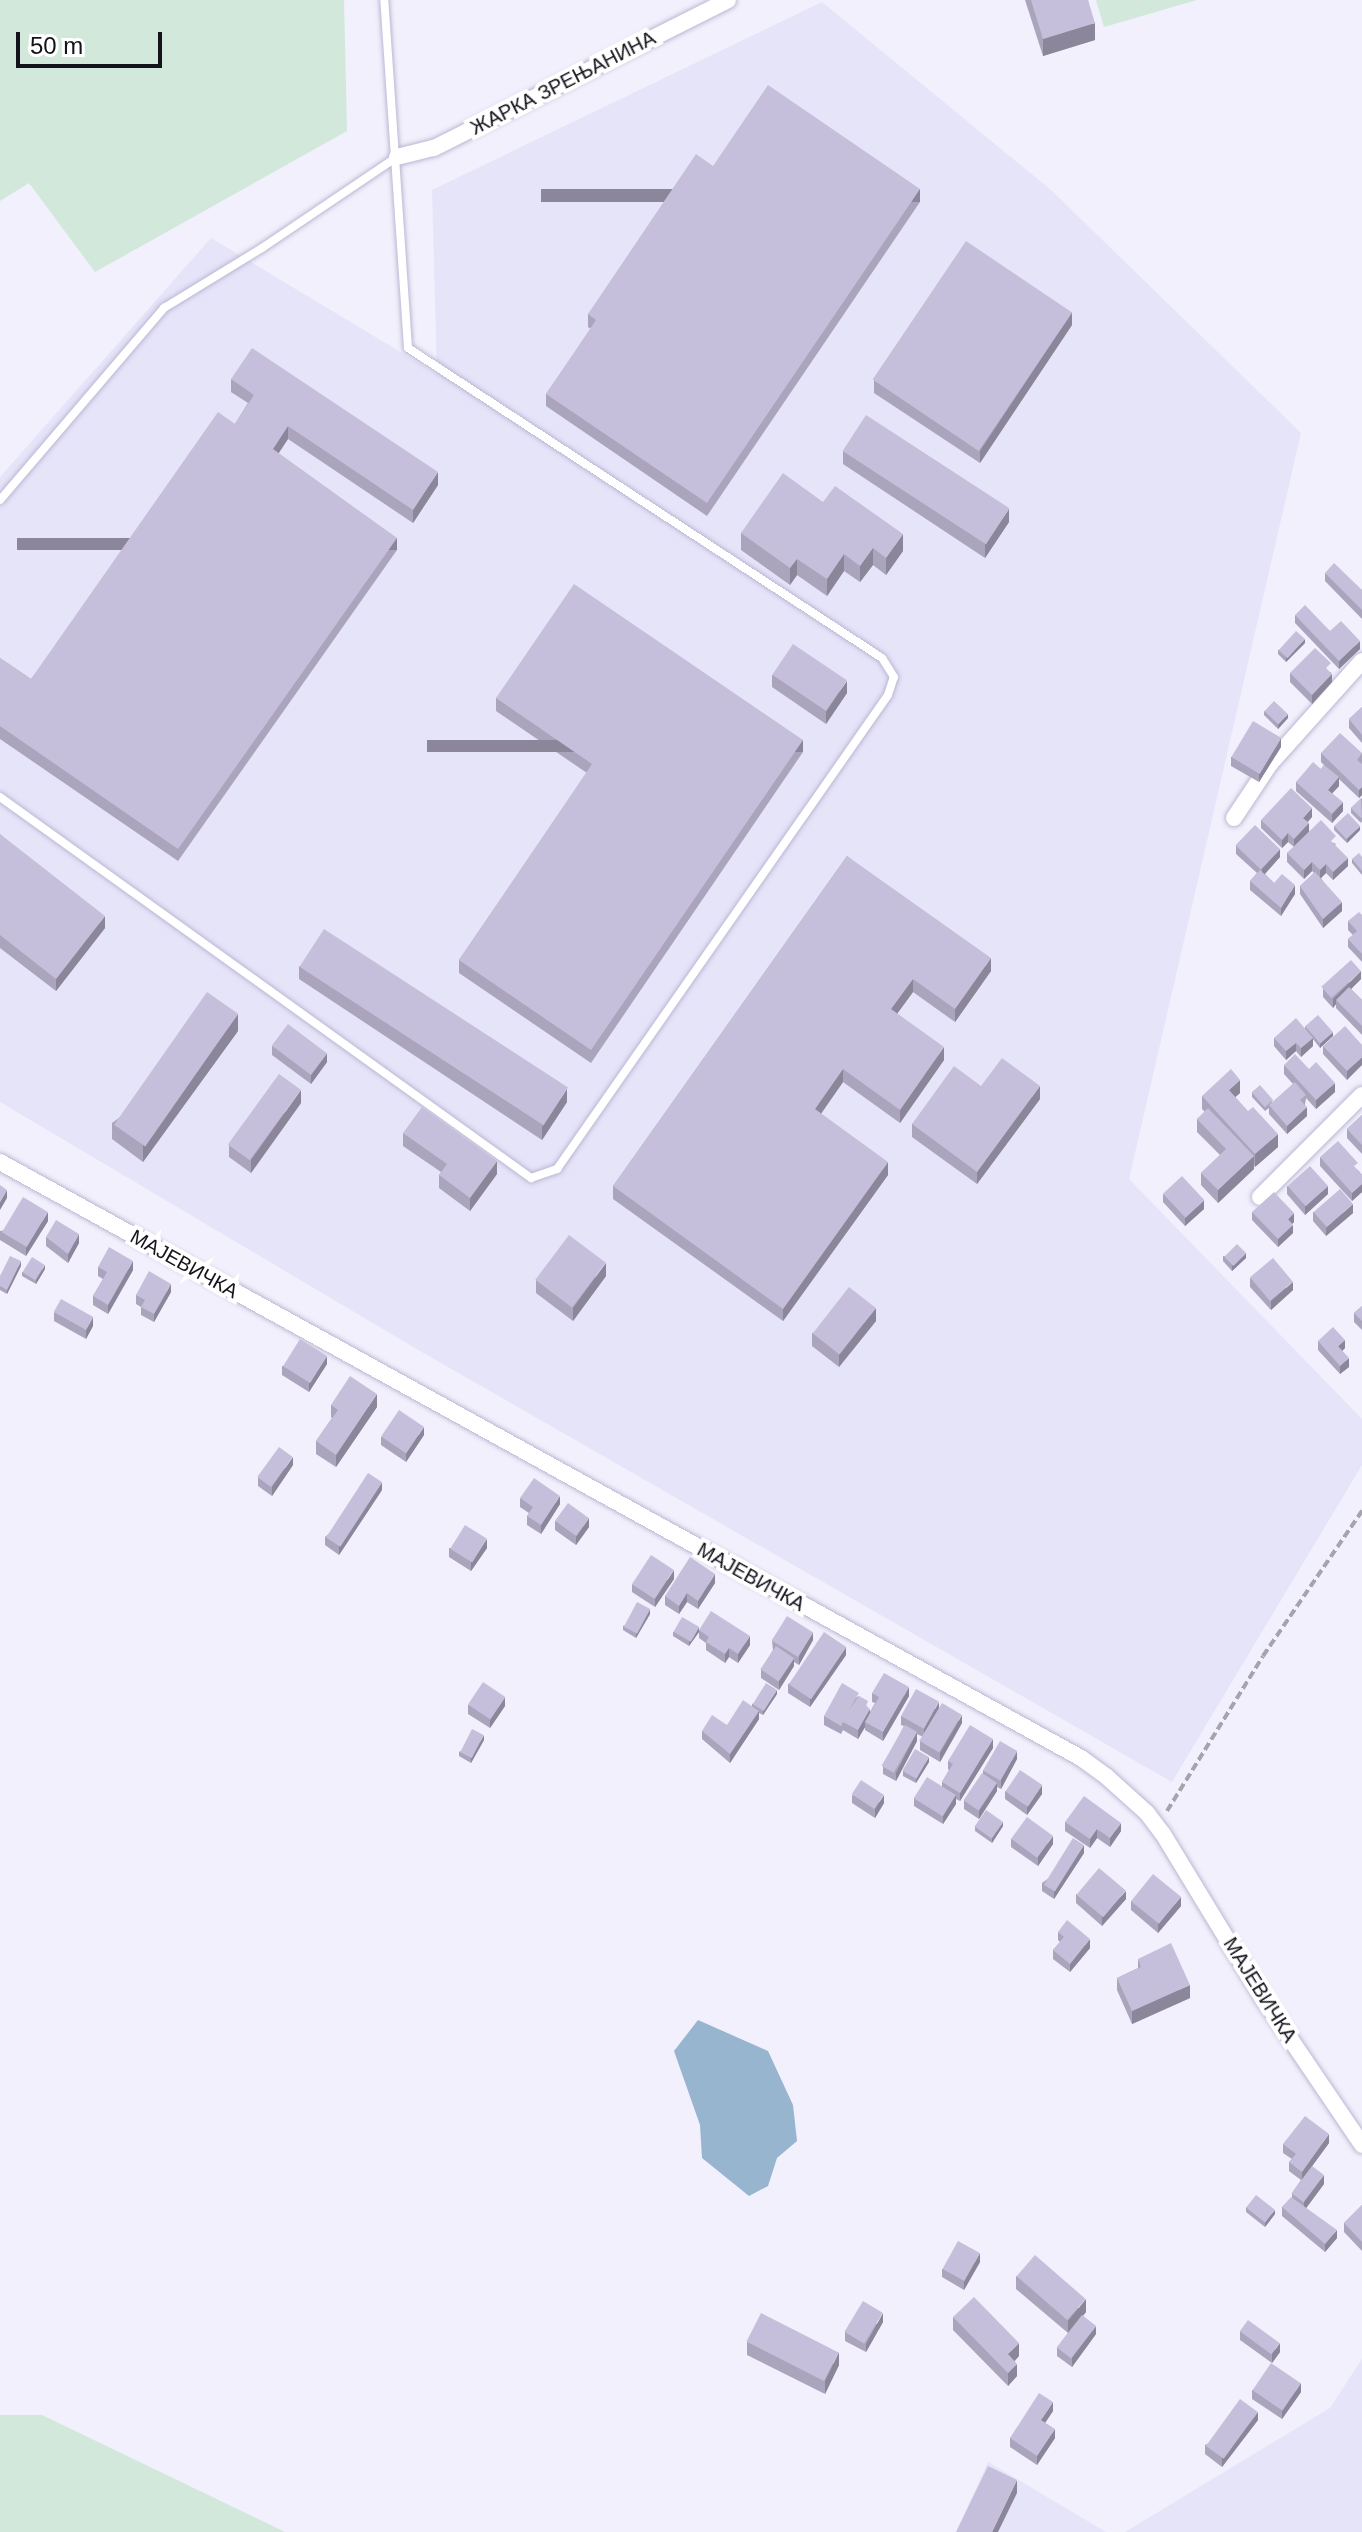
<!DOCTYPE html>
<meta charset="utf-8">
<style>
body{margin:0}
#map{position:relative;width:1362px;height:2532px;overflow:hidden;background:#f1f0fc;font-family:Helvetica,sans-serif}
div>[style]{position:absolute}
.built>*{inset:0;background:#e6e4f9}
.green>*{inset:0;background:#d1e8db}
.water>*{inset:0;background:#97b5ce}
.path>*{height:4px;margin-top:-2px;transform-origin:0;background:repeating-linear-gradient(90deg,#a4a3ae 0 8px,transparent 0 12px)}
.roads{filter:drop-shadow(0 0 2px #bab7d3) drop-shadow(0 0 2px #bab7d3)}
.service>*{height:8px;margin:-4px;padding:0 4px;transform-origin:4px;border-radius:4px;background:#fff}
.minor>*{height:16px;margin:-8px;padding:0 8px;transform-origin:8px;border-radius:8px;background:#fff}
.wall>*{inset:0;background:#aaa4bc}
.shaded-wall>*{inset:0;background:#8b8699;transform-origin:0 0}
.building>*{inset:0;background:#c6bfdb;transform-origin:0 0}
span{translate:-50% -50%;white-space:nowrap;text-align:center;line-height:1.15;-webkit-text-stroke:8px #fff;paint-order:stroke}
.street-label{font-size:20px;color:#14131c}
.scale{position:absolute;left:16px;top:32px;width:146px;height:36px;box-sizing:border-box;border:4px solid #14131c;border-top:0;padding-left:10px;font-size:24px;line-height:28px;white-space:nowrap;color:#14131c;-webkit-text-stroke:6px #fff;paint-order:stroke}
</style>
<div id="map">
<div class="built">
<i style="clip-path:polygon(822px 2px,1051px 190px,1301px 433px,1129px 1179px,1362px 1419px,1362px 1465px,1172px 1782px,420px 1351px,0 1102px,0 477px,211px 238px,437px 374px,432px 190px)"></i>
<i style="clip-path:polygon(1362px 2359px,1362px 2532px,1125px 2532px,1330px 2408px)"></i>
<i style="clip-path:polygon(988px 2462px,1106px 2532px,956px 2532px)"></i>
</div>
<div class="green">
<i style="clip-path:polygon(0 0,344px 0,347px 131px,95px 272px,29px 183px,0 201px)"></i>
<i style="clip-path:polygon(1096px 0,1197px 0,1104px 27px)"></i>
<i style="clip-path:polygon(0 2415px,42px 2415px,285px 2532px,0 2532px)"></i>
</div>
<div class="water">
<i style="clip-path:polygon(698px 2020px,768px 2051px,793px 2105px,797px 2141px,777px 2158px,768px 2186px,749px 2196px,702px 2158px,700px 2125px,674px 2051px)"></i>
</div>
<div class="path">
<i style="left:1167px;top:1811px;width:182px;rotate:-58.2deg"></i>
<i style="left:1263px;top:1656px;width:176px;rotate:-55.7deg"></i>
</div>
<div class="roads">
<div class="service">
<i style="left:0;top:500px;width:253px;rotate:-49.5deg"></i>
<i style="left:164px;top:308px;width:115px;rotate:-31.5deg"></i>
<i style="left:262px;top:248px;width:163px;rotate:-34deg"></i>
<i style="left:0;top:797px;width:654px;rotate:35.66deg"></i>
<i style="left:531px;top:1178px;width:28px;rotate:-19deg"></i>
<i style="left:557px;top:1169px;width:578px;rotate:-55.07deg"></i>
<i style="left:888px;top:695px;width:19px;rotate:-72deg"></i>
<i style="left:894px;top:677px;width:22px;rotate:-122deg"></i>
<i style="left:882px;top:658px;width:566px;rotate:-146.81deg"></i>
<i style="left:408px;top:348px;width:349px;rotate:-93.9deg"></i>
</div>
<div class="minor">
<i style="left:397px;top:157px;width:38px;rotate:-14deg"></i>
<i style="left:434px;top:148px;width:329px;rotate:-26.7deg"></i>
<i style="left:1234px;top:818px;width:65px;rotate:-56.3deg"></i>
<i style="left:1270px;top:764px;width:138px;rotate:-48.2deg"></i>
<i style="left:0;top:1162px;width:1234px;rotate:28.87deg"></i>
<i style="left:1081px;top:1758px;width:32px;rotate:36deg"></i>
<i style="left:1107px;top:1777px;width:54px;rotate:42deg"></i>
<i style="left:1147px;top:1813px;width:26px;rotate:53deg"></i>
<i style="left:1163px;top:1834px;width:194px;rotate:58.7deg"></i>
<i style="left:1264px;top:2000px;width:175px;rotate:55.9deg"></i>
<i style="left:1260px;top:1197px;width:144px;rotate:-45deg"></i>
</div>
</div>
<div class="wall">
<i style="clip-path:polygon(1025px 0,1088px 0,1095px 40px,1043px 56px)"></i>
<i style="clip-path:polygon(713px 166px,920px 202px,707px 516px,546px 406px,546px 394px,591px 329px,588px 327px,588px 314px)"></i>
<i style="clip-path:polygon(1072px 325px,980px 463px,874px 393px,874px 380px)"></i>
<i style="clip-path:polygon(231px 379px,438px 485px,413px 523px,288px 439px,278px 453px,397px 550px,178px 861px,0 739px,0 658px,31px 679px,235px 424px,248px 403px,231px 392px)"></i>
<i style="clip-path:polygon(843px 451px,1009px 522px,985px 558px,843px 464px)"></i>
<i style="clip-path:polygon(823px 502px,903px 551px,886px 575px,873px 565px,860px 582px,844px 571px,827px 596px,797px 575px,790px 585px,741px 550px,741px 533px)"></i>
<i style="clip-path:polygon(1325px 573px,1362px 590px,1362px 619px,1325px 581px)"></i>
<i style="clip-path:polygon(1295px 615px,1330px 631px,1360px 649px,1339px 669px,1295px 623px)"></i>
<i style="clip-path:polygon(1305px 643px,1286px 662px,1278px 654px,1278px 650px)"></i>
<i style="clip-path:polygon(1331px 672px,1332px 682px,1312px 704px,1290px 682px,1290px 673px)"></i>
<i style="clip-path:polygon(772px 675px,847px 693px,826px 724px,772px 687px)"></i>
<i style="clip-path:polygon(496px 698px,803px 752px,591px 1063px,459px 973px,459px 960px,587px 773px,496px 711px)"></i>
<i style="clip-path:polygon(1362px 707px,1362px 743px,1349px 728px,1349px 719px)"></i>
<i style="clip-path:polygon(1264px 711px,1288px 718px,1278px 729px,1264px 715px)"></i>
<i style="clip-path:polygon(1281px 747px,1259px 782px,1231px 766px,1231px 757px)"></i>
<i style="clip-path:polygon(1321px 753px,1362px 753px,1362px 795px,1359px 798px,1339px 779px,1339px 786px,1332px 793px,1343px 811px,1332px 823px,1296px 791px,1296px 782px,1321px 769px,1324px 765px,1321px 762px)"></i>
<i style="clip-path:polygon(1362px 798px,1362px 821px,1361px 823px,1351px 813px,1351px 808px)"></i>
<i style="clip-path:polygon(1312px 817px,1308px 822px,1309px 832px,1336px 844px,1335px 845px,1348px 866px,1333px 880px,1326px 873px,1321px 878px,1342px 911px,1323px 928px,1300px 894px,1300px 886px,1314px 873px,1312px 871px,1304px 879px,1287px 862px,1287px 853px,1294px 847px,1288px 842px,1282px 848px,1261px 828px,1261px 820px)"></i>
<i style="clip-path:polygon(1334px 826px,1360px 830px,1347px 843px,1334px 830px)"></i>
<i style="clip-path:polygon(0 834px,105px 928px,56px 991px,0 948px)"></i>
<i style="clip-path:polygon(1236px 845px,1280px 857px,1265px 874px,1274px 883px,1295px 894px,1281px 916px,1250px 890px,1250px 881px,1257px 873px,1236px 854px)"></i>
<i style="clip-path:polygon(847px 856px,991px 971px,955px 1022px,913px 992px,897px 1014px,944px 1060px,900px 1123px,843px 1082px,821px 1114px,888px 1175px,783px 1321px,613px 1199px,613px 1186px)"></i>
<i style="clip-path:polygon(1362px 857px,1362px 875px,1352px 863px,1352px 859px)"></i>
<i style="clip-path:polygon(1362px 915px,1362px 962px,1348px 947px,1348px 939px,1353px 935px,1348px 930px,1348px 921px)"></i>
<i style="clip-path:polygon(299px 966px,567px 1102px,542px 1140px,299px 979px)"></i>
<i style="clip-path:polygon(1361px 979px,1351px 989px,1362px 1000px,1362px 1035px,1336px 1008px,1336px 1004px,1333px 1008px,1323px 997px,1323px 989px)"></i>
<i style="clip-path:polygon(1305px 1026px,1333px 1036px,1320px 1048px,1313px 1039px,1313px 1046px,1301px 1057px,1296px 1051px,1286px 1060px,1274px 1046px,1274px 1038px,1305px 1029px)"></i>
<i style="clip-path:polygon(238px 1031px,143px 1162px,112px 1139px,112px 1123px)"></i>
<i style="clip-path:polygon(1362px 1045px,1347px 1080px,1323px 1054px,1323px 1046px)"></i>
<i style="clip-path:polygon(272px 1046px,327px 1062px,311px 1084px,272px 1055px)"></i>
<i style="clip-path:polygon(1284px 1065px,1309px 1069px,1335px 1092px,1316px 1109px,1306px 1098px,1305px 1104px,1307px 1116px,1287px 1134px,1269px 1114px,1269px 1108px,1265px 1111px,1252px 1097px,1252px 1092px,1273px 1102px,1293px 1084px,1284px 1074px)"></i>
<i style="clip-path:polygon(981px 1086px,1040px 1099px,977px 1184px,912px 1137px,912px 1124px)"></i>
<i style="clip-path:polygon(1240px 1093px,1235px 1097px,1278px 1147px,1255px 1167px,1254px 1165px,1254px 1169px,1218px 1203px,1201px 1185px,1201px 1173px,1220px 1155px,1197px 1132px,1197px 1119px,1205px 1112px,1202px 1109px,1202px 1096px)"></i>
<i style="clip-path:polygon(301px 1103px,251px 1173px,229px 1157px,229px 1145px)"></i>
<i style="clip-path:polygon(1362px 1115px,1362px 1154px,1347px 1138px,1347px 1129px)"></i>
<i style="clip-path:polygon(403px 1133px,497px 1174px,470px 1211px,439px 1188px,439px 1175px,441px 1172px,403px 1146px)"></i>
<i style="clip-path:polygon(1320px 1157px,1358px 1170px,1362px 1175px,1362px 1192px,1352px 1201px,1320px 1166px)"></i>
<i style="clip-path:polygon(1287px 1186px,1328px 1194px,1305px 1215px,1287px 1194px)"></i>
<i style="clip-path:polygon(1163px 1194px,1204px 1209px,1185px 1226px,1163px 1202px)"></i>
<i style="clip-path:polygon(1252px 1212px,1294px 1222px,1292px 1224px,1293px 1233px,1278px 1247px,1252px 1220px)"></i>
<i style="clip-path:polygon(1313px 1212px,1353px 1213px,1326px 1236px,1313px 1221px)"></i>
<i style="clip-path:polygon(48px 1221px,26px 1256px,0 1240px,0 1231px)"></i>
<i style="clip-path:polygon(46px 1237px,79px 1243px,68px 1263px,46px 1246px)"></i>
<i style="clip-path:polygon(1223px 1256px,1246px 1258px,1232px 1271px,1223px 1261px)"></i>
<i style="clip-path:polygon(21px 1266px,7px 1294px,0 1290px,0 1276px)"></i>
<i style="clip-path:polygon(98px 1267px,133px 1270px,108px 1314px,93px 1305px,93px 1296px,103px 1279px,98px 1276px)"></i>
<i style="clip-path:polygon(45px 1269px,36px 1284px,22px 1276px,22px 1272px)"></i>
<i style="clip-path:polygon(606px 1276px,573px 1321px,536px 1293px,536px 1280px)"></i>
<i style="clip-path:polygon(1250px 1278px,1293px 1290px,1271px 1310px,1250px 1287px)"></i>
<i style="clip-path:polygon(171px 1292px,154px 1322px,141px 1315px,141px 1307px,136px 1304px,136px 1295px)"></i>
<i style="clip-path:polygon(1362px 1306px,1362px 1330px,1354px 1322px,1354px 1313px)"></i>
<i style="clip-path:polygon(54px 1312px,93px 1326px,86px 1339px,54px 1321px)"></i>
<i style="clip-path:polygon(876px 1321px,839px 1367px,812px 1346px,812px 1333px)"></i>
<i style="clip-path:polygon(1318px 1341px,1345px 1348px,1342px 1351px,1349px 1367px,1340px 1374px,1318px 1350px)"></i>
<i style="clip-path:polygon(327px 1364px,309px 1392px,282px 1375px,282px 1366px)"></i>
<i style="clip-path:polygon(331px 1405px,377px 1407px,336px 1467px,316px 1454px,316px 1441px,332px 1418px,331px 1417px)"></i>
<i style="clip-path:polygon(424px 1435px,406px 1462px,381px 1445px,381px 1437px)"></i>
<i style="clip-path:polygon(293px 1465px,272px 1496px,258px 1486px,258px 1478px)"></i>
<i style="clip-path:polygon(382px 1490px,339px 1555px,325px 1545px,325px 1537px)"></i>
<i style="clip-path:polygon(520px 1498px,560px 1504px,541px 1534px,527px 1525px,527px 1516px,529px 1513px,520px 1507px)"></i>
<i style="clip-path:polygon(555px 1521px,589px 1527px,576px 1545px,555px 1530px)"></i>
<i style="clip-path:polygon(449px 1548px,487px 1548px,471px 1571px,449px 1557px)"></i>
<i style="clip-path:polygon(674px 1579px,655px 1607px,632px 1592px,632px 1584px)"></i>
<i style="clip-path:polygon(715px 1583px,698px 1609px,687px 1602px,679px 1614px,665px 1605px,665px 1596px)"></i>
<i style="clip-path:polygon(650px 1614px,636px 1638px,623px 1630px,623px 1626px)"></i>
<i style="clip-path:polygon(699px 1630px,750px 1645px,738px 1663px,729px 1657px,725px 1663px,706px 1650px,706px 1643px,699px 1638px,699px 1632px,689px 1646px,673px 1636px,673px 1632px)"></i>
<i style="clip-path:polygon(813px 1640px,799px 1665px,794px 1662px,794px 1666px,779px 1690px,761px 1678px,761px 1670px,773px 1650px,772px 1641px)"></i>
<i style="clip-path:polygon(846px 1655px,810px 1707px,788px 1693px,788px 1684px)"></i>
<i style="clip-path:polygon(872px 1693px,909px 1696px,883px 1741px,865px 1730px,865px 1727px,858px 1739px,843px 1730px,841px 1734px,824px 1725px,824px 1716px,859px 1696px,868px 1708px,870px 1712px,875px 1703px,872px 1702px)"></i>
<i style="clip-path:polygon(777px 1694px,763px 1715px,759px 1713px,759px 1719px,730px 1763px,702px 1739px,702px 1731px,727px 1725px,752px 1706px,752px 1704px)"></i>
<i style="clip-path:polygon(468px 1705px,505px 1706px,490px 1728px,468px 1714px)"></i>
<i style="clip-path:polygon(939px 1708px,962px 1723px,940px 1762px,920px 1750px,920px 1741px,923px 1737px,917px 1734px,917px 1741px,896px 1781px,883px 1774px,883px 1766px,904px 1726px,901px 1725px,901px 1716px)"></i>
<i style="clip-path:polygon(484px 1740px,471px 1763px,459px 1756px,459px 1752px)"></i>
<i style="clip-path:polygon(993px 1748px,960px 1801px,956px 1799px,956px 1804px,943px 1824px,914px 1806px,914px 1798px,942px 1787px,942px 1782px,949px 1770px,948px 1769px,948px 1761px)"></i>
<i style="clip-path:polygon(1017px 1759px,1001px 1789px,997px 1787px,997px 1791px,979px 1819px,964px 1809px,964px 1801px,983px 1773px,983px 1770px)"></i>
<i style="clip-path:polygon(929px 1762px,916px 1783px,903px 1776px,903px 1771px)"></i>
<i style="clip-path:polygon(1005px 1791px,1042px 1794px,1027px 1815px,1005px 1799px)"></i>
<i style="clip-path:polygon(852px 1795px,884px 1803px,875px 1818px,852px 1803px)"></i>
<i style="clip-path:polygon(1065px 1822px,1121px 1831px,1110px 1847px,1097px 1838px,1090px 1848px,1065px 1831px)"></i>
<i style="clip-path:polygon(1003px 1826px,992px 1843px,975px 1831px,975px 1827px)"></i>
<i style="clip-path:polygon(1011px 1839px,1053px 1844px,1038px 1866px,1011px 1847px)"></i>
<i style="clip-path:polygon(1084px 1853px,1054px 1899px,1042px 1891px,1042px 1883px)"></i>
<i style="clip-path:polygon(1076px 1894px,1126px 1899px,1102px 1926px,1076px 1903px)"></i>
<i style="clip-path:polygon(1131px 1901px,1181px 1906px,1158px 1933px,1131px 1910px)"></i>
<i style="clip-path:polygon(1058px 1932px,1090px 1948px,1070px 1972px,1053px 1959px,1053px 1950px,1060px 1942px,1058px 1940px)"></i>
<i style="clip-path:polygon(1138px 1959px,1190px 1998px,1132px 2024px,1117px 1990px,1117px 1978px,1138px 1968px)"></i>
<i style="clip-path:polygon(1329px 2143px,1312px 2166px,1324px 2184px,1306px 2208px,1337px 2238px,1325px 2252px,1282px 2216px,1282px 2207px,1292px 2198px,1292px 2193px,1301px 2180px,1289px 2171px,1289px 2162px,1292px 2159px,1283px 2153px,1283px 2144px)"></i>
<i style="clip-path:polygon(1362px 2205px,1362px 2251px,1344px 2232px,1344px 2223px)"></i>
<i style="clip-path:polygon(1246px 2207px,1275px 2214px,1265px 2227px,1246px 2212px)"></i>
<i style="clip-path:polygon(980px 2262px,964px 2290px,942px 2277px,942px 2269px)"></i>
<i style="clip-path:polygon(1016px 2276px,1086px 2312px,1083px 2316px,1096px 2334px,1072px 2367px,1057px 2356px,1057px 2348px,1068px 2333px,1016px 2289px)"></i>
<i style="clip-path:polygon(953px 2317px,1019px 2356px,1015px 2361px,1017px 2376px,1008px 2386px,953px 2330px)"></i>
<i style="clip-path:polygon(883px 2322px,866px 2352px,845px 2341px,845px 2332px)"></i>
<i style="clip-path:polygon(1240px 2331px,1280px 2352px,1272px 2363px,1240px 2340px)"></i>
<i style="clip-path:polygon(747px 2342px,839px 2365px,825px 2394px,747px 2355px)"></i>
<i style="clip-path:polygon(1252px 2390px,1301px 2392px,1282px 2419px,1252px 2399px)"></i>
<i style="clip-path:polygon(1053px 2411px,1045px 2423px,1055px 2438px,1037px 2465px,1010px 2447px,1010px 2438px)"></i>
<i style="clip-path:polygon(1258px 2420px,1222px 2467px,1205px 2454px,1205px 2445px)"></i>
</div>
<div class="shaded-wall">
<i style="clip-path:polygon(1095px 23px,1095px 40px,1043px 56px,1043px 39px)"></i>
<i style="left:920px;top:189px;width:13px;height:379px;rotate:90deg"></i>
<i style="clip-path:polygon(1072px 312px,1072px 325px,980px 463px,980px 451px)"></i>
<i style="clip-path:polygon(288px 426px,288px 439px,273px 462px,273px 449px)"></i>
<i style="clip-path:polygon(438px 472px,438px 485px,413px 523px,413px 510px)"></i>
<i style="clip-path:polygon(1009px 509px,1009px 522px,985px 558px,985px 545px)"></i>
<i style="clip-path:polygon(903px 534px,903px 551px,886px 575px,886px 558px)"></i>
<i style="left:397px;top:538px;width:12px;height:380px;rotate:90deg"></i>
<i style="clip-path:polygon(873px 548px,873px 565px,860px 582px,860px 566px)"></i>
<i style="clip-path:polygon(844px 554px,844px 571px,827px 596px,827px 579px)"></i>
<i style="clip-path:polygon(797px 559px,797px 575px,790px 585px,790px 568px)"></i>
<i style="clip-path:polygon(1305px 639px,1305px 643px,1286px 662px,1286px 658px)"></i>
<i style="clip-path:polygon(1360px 641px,1360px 649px,1339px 669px,1339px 661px)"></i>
<i style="clip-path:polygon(1332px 674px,1332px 682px,1312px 704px,1312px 695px)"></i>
<i style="clip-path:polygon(847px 681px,847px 693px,826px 724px,826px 711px)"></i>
<i style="clip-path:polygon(1288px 714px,1288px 718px,1278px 729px,1278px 725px)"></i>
<i style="clip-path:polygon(1281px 738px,1281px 747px,1259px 782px,1259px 774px)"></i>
<i style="left:803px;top:740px;width:12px;height:376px;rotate:90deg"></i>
<i style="clip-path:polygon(1339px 777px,1339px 786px,1328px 798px,1328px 790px)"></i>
<i style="clip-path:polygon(1362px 787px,1362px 795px,1359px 798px,1359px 790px)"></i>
<i style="clip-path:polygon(1343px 802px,1343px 811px,1332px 823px,1332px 814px)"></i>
<i style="clip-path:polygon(1312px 808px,1312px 817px,1303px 826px,1303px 818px)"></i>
<i style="clip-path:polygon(1309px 823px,1309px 832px,1294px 847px,1294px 839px)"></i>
<i style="clip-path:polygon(1360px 826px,1360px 830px,1347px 843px,1347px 839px)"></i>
<i style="clip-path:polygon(1288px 833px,1288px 842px,1282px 848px,1282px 840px)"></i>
<i style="clip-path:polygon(1280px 849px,1280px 857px,1262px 877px,1262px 869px)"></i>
<i style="clip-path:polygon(1348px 858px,1348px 866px,1333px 880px,1333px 872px)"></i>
<i style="clip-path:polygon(1312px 862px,1312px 871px,1304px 879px,1304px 870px)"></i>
<i style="clip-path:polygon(1326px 864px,1326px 873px,1320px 879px,1320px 870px)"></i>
<i style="clip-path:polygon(1295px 885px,1295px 894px,1281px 916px,1281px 908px)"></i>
<i style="clip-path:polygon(1342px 902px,1342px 911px,1323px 928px,1323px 919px)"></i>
<i style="clip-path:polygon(105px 916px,105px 928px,56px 991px,56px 979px)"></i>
<i style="clip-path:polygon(991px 958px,991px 971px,955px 1022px,955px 1009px)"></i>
<i style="clip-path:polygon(1361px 971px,1361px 979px,1338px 1002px,1336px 1000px,1336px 1004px,1333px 1008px,1333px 999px)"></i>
<i style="clip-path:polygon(913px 979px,913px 992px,891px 1022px,891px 1009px)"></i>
<i style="clip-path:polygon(238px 1014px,238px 1031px,143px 1162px,143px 1145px)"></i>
<i style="clip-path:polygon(1333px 1032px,1333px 1036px,1320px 1048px,1320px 1043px)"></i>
<i style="clip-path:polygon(1313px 1038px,1313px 1046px,1301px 1057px,1301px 1048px)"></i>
<i style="clip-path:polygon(1296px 1043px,1296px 1051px,1286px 1060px,1286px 1051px)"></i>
<i style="clip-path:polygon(944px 1047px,944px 1060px,900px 1123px,900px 1110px)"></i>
<i style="clip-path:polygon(327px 1053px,327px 1062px,311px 1084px,311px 1075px)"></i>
<i style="clip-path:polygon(1362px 1057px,1362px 1065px,1347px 1080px,1347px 1071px)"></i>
<i style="clip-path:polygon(843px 1069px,843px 1082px,815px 1122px,815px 1109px)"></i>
<i style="clip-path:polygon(1240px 1080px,1240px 1093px,1229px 1103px,1229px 1090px)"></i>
<i style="clip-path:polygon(1335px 1083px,1335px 1092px,1316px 1109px,1316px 1100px)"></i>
<i style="clip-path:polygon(1040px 1086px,1040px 1099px,977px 1184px,977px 1172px)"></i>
<i style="clip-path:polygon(567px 1089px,567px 1102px,542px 1140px,542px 1127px)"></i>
<i style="clip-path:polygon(301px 1090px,301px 1103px,251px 1173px,251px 1160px)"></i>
<i style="clip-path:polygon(1307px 1107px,1307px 1116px,1287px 1134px,1287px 1126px)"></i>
<i style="clip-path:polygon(1278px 1134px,1278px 1147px,1255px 1167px,1255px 1154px)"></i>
<i style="clip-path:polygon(1254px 1156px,1254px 1169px,1218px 1203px,1218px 1190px)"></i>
<i style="clip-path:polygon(497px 1161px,497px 1174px,470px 1211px,470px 1198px)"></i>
<i style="clip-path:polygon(888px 1162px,888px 1175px,783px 1321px,783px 1309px)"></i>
<i style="clip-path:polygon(1362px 1184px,1362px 1192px,1352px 1201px,1352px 1193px)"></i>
<i style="clip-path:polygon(1328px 1186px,1328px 1194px,1305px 1215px,1305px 1206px)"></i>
<i style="clip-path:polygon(7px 1190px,7px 1198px,0 1210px,0 1202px)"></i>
<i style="clip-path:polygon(1204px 1200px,1204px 1209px,1185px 1226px,1185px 1218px)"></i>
<i style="clip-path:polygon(1353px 1204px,1353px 1213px,1326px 1236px,1326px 1228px)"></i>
<i style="clip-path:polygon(48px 1212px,48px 1221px,26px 1256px,26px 1248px)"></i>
<i style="clip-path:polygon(1294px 1213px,1294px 1222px,1288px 1228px,1288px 1219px)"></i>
<i style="clip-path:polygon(1293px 1225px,1293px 1233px,1278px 1247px,1278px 1239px)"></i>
<i style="clip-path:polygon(79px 1234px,79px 1243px,68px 1263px,68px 1254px)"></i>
<i style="clip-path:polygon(1246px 1253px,1246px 1258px,1232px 1271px,1232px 1266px)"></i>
<i style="clip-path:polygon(21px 1261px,21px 1266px,7px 1294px,7px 1290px)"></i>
<i style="clip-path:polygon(133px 1261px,133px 1270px,108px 1314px,108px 1305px)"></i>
<i style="clip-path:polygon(606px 1263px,606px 1276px,573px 1321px,573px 1308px)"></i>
<i style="clip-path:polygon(45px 1265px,45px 1269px,36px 1284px,36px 1280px)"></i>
<i style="clip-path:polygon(1293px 1282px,1293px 1290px,1271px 1310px,1271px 1301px)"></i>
<i style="clip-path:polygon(171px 1284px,171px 1292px,154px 1322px,154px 1314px)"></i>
<i style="clip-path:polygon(876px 1308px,876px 1321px,839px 1367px,839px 1354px)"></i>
<i style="clip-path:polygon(93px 1317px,93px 1326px,86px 1339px,86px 1330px)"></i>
<i style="clip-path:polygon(1345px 1340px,1345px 1348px,1338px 1355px,1338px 1346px)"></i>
<i style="clip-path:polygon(327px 1356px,327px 1364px,309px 1392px,309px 1383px)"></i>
<i style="clip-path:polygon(1349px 1358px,1349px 1367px,1340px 1374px,1340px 1366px)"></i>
<i style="clip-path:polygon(377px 1394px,377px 1407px,336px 1467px,336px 1455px)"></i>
<i style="clip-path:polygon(424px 1427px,424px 1435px,406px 1462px,406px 1454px)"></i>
<i style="clip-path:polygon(293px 1457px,293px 1465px,272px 1496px,272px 1487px)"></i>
<i style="clip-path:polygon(382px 1482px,382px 1490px,339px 1555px,339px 1546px)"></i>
<i style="clip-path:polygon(560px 1496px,560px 1504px,541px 1534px,541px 1525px)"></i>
<i style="clip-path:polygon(589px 1518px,589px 1527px,576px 1545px,576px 1537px)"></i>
<i style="clip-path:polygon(487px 1539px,487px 1548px,471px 1571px,471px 1562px)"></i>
<i style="clip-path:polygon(674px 1570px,674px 1579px,655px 1607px,655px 1599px)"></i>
<i style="clip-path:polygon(715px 1574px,715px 1583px,698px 1609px,698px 1601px)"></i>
<i style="clip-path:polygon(687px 1593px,687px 1602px,679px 1614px,679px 1606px)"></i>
<i style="clip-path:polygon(650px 1609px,650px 1614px,636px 1638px,636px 1633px)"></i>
<i style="clip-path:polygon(699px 1627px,699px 1632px,689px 1646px,689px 1642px)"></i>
<i style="clip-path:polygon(813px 1632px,813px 1640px,799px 1665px,799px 1656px)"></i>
<i style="clip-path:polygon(750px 1636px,750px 1645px,738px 1663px,738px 1654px)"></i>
<i style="clip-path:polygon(846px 1647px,846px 1655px,810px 1707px,810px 1699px)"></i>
<i style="clip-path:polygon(729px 1648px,729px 1657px,725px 1663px,725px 1654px)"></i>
<i style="clip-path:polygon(794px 1658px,794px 1666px,779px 1690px,779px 1681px)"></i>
<i style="clip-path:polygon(909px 1687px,909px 1696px,883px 1741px,883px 1732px)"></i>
<i style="clip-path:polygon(777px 1690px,777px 1694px,763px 1715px,763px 1711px)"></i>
<i style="clip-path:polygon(505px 1697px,505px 1706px,490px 1728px,490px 1720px)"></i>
<i style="clip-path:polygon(939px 1702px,939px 1711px,924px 1738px,924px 1729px)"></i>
<i style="clip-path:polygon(870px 1709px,870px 1717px,865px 1722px,865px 1727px,858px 1739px,858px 1730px)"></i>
<i style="clip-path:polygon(759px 1711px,759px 1719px,730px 1763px,730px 1754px)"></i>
<i style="clip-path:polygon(962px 1715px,962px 1723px,940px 1762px,940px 1753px)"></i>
<i style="clip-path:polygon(917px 1732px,917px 1741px,896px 1781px,896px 1773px)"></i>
<i style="clip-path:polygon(484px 1735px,484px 1740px,471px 1763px,471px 1758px)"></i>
<i style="clip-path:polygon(993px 1739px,993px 1748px,960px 1801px,960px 1793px)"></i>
<i style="clip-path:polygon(1017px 1751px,1017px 1759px,1001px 1789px,1001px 1780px)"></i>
<i style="clip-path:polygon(929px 1757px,929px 1762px,916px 1783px,916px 1779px)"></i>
<i style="clip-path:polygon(997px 1783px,997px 1791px,979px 1819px,979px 1811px)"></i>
<i style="clip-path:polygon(1042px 1785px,1042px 1794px,1027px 1815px,1027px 1806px)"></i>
<i style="clip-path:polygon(884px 1795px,884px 1803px,875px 1818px,875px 1809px)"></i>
<i style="clip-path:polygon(956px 1795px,956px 1804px,943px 1824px,943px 1816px)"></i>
<i style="clip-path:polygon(1003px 1822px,1003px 1826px,992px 1843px,992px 1838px)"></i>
<i style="clip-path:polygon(1121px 1823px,1121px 1831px,1110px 1847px,1110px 1838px)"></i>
<i style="clip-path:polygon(1097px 1829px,1097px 1838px,1090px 1848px,1090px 1839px)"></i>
<i style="clip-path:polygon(1053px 1836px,1053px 1844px,1038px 1866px,1038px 1857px)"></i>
<i style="clip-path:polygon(1084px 1845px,1084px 1853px,1054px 1899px,1054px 1890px)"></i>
<i style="clip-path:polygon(1126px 1891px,1126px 1899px,1102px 1926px,1102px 1917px)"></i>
<i style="clip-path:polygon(1181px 1897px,1181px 1906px,1158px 1933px,1158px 1924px)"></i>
<i style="clip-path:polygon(1090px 1939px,1090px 1948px,1070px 1972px,1070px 1964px)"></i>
<i style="clip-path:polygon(1190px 1985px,1190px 1998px,1132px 2024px,1132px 2011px)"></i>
<i style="clip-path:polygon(1329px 2134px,1329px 2143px,1302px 2180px,1302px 2172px)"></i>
<i style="clip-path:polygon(1324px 2175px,1324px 2184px,1304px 2211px,1304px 2202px)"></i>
<i style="clip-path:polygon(1275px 2210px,1275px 2214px,1265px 2227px,1265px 2222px)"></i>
<i style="clip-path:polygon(1337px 2230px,1337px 2238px,1325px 2252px,1325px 2244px)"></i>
<i style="clip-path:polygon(980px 2253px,980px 2262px,964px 2290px,964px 2281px)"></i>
<i style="clip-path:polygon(1086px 2299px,1086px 2312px,1068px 2333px,1068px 2321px)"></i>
<i style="clip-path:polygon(883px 2313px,883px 2322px,866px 2352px,866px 2344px)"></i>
<i style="clip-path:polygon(1096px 2326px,1096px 2334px,1072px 2367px,1072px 2358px)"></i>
<i style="clip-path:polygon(1019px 2343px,1019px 2356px,1008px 2367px,1008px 2354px)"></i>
<i style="clip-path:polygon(1280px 2343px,1280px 2352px,1272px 2363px,1272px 2354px)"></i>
<i style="clip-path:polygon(839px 2352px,839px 2365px,825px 2394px,825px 2381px)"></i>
<i style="clip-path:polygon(1017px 2364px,1017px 2376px,1008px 2386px,1008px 2373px)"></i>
<i style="clip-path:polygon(1301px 2383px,1301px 2392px,1282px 2419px,1282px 2411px)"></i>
<i style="clip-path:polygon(1053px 2402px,1053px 2411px,1041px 2429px,1041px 2420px)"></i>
<i style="clip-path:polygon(1258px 2412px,1258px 2420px,1222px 2467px,1222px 2458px)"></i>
<i style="clip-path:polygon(1055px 2429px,1055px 2438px,1037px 2465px,1037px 2456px)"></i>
<i style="clip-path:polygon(1017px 2480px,1017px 2493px,998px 2532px,992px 2532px)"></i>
</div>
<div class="building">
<i style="clip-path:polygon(1031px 0,1088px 0,1095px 23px,1043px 39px)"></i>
<i style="clip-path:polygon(768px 85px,920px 189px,707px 503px,546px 394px,596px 320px,588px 314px,696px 154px,713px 166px)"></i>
<i style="left:966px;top:241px;width:128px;height:167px;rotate:34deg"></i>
<i style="clip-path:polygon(252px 348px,438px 472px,413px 510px,288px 426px,273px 449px,397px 538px,178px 849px,0 726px,0 658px,31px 679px,218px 412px,235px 424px,254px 395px,231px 379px)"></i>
<i style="left:866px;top:415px;width:171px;height:43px;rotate:33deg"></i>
<i style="clip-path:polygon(783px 473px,823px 502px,835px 486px,903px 534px,886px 558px,873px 548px,860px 566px,844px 554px,827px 579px,797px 559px,790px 568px,741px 533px)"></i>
<i style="clip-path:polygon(1334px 563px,1362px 590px,1362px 610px,1325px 573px)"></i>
<i style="clip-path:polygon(574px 584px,803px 740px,591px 1050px,459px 960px,592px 764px,496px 698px)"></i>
<i style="clip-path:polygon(1305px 605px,1330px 631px,1341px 621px,1360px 641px,1339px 661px,1295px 615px)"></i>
<i style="left:1296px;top:631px;width:12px;height:26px;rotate:42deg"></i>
<i style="left:793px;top:644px;width:65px;height:37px;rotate:34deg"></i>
<i style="clip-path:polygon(1315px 648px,1331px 663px,1326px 668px,1332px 674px,1312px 695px,1290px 673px)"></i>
<i style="left:1274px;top:701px;width:19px;height:14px;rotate:43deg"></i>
<i style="clip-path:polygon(1362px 707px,1362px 735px,1349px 719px)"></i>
<i style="left:1253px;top:721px;width:33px;height:42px;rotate:31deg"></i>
<i style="clip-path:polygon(1340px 733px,1362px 753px,1357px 760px,1362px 764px,1362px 787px,1359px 790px,1321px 753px)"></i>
<i style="clip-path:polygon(1313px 762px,1321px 769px,1324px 765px,1339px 777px,1328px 790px,1343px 802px,1332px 814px,1296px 782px)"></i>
<i style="clip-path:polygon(1291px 788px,1312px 808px,1303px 818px,1309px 823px,1294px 839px,1288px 833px,1282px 840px,1261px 820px)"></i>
<i style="clip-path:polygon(1361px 798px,1362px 817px,1361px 818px,1351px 808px)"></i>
<i style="left:1348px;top:813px;width:18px;height:19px;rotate:47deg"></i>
<i style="clip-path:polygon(1321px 820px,1336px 836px,1331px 841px,1348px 858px,1333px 872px,1326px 864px,1320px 870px,1312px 862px,1304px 870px,1287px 853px)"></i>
<i style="left:1255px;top:825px;width:35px;height:28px;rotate:44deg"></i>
<i style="clip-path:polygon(0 834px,105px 916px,56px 979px,0 935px)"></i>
<i style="clip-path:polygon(1359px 853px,1362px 857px,1362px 871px,1352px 859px)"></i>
<i style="clip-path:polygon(847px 856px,991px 958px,955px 1009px,913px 979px,891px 1009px,944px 1047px,900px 1110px,843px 1069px,815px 1109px,888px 1162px,783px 1309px,613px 1186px)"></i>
<i style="clip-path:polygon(1260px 870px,1274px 883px,1282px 874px,1295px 885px,1281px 908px,1250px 881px)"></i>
<i style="clip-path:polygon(1315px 872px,1342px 902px,1323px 919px,1300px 886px)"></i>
<i style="clip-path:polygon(1359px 912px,1362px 915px,1362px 954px,1348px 939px,1357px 931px,1348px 921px)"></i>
<i style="left:324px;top:929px;width:291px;height:45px;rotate:33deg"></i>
<i style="left:1351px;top:960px;width:15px;height:40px;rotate:48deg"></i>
<i style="clip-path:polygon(1349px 987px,1362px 1000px,1362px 1026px,1336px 1000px)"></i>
<i style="left:207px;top:992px;width:38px;height:162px;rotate:35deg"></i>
<i style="left:1318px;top:1015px;width:23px;height:17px;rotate:49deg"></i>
<i style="clip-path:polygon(1296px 1018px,1313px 1038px,1301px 1048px,1296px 1043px,1286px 1051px,1274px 1038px)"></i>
<i style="left:288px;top:1024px;width:49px;height:27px;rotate:37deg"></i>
<i style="clip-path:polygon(1345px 1026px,1362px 1045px,1362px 1057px,1347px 1071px,1323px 1046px)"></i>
<i style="clip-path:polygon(1295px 1054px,1309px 1069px,1316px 1062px,1335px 1083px,1316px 1100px,1284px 1065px)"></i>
<i style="clip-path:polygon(1002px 1058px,1040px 1086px,977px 1172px,912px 1124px,954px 1066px,981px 1086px)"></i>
<i style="clip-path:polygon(1231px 1069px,1240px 1080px,1229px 1090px,1248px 1111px,1253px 1107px,1278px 1134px,1255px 1154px,1202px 1096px)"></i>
<i style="left:279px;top:1074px;width:27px;height:87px;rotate:36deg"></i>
<i style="clip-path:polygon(1295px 1082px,1306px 1095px,1300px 1100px,1307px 1107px,1287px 1126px,1269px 1105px)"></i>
<i style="left:1260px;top:1085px;width:20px;height:11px;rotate:49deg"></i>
<i style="clip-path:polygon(422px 1107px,497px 1161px,470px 1198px,439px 1175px,447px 1164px,403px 1133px)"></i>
<i style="clip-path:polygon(1208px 1108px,1254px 1156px,1218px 1190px,1201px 1173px,1226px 1149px,1197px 1119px)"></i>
<i style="clip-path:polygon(1362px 1115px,1362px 1145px,1347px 1129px)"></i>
<i style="clip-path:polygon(1338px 1141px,1358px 1163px,1354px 1166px,1362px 1175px,1362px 1184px,1352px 1193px,1320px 1157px)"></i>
<i style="left:1310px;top:1166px;width:27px;height:30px;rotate:48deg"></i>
<i style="left:1182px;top:1176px;width:33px;height:26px;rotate:47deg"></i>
<i style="clip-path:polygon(0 1185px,7px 1190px,0 1202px)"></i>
<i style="left:1340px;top:1189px;width:20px;height:35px;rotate:49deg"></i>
<i style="clip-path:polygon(1274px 1192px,1294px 1213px,1288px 1219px,1293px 1225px,1278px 1239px,1252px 1212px)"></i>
<i style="left:23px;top:1197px;width:29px;height:41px;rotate:31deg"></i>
<i style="clip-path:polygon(56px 1220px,79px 1234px,68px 1254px,46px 1237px)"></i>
<i style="left:569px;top:1235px;width:46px;height:56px;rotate:37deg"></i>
<i style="left:1237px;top:1244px;width:13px;height:18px;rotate:45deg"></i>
<i style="clip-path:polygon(109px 1247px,133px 1261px,108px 1305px,93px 1296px,107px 1272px,98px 1267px)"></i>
<i style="clip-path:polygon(10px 1256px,21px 1261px,7px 1290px,0 1286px,0 1276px)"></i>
<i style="left:32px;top:1257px;width:15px;height:18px;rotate:32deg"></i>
<i style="left:1273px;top:1258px;width:31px;height:30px;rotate:50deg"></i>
<i style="clip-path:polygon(149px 1271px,171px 1284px,154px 1314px,141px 1307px,145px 1300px,136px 1295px)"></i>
<i style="left:849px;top:1287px;width:34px;height:59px;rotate:38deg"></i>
<i style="left:61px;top:1299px;width:37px;height:15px;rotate:29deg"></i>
<i style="clip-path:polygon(1362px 1306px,1362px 1321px,1354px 1313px)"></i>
<i style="clip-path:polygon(1333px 1327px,1345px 1340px,1338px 1346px,1349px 1358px,1340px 1366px,1318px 1341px)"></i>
<i style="left:300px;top:1339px;width:32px;height:32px;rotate:32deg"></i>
<i style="clip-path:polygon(350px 1376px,377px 1394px,336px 1455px,316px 1441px,338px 1410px,331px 1405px)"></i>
<i style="left:399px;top:1410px;width:30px;height:32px;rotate:34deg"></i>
<i style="left:279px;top:1447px;width:17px;height:37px;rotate:36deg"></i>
<i style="left:368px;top:1473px;width:17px;height:77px;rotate:33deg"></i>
<i style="clip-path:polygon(534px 1478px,560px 1496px,541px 1525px,527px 1516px,533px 1507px,520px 1498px)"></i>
<i style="left:568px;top:1503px;width:26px;height:22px;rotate:36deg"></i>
<i style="left:465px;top:1525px;width:26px;height:28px;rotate:32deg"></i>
<i style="left:651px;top:1555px;width:27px;height:35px;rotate:33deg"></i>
<i style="clip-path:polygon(690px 1557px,715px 1574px,698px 1601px,687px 1593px,679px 1606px,665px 1596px)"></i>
<i style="left:637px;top:1602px;width:15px;height:28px;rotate:28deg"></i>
<i style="clip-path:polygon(711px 1611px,750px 1636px,738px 1654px,729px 1648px,725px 1654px,706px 1642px,709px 1637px,699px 1630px)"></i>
<i style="left:787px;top:1616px;width:31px;height:29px;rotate:32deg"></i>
<i style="left:682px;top:1617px;width:20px;height:17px;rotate:30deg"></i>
<i style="left:824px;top:1632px;width:27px;height:63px;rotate:34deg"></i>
<i style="left:776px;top:1646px;width:22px;height:28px;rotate:34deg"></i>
<i style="clip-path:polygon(884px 1673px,909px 1687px,883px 1732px,865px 1722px,879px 1697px,872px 1693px)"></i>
<i style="left:483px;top:1682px;width:27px;height:27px;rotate:34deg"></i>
<i style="left:766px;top:1683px;width:13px;height:25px;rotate:32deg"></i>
<i style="clip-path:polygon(842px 1683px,859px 1693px,849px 1710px,859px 1696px,868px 1701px,866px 1706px,870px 1709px,858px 1730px,843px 1722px,841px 1726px,824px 1716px)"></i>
<i style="left:916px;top:1689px;width:26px;height:31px;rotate:29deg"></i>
<i style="clip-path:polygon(743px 1700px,759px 1711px,730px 1754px,702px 1731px,712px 1715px,727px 1725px)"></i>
<i style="left:942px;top:1703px;width:23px;height:44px;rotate:31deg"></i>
<i style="left:905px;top:1725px;width:14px;height:47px;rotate:30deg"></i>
<i style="clip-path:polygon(970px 1725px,993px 1739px,960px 1793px,942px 1782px,953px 1764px,948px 1761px)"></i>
<i style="left:472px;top:1729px;width:13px;height:26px;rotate:27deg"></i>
<i style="left:1000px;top:1741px;width:20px;height:34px;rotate:30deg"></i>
<i style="left:915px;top:1749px;width:16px;height:25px;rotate:30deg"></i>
<i style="left:1020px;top:1770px;width:27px;height:26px;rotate:34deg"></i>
<i style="left:982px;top:1773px;width:18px;height:33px;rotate:34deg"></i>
<i style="left:927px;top:1777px;width:34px;height:25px;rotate:32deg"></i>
<i style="left:861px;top:1780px;width:27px;height:17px;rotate:33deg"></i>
<i style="clip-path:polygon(1084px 1796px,1121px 1823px,1110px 1838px,1097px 1829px,1090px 1839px,1065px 1822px)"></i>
<i style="left:986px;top:1810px;width:21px;height:20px;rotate:35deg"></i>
<i style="left:1027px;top:1817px;width:32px;height:27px;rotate:36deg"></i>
<i style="left:1073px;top:1838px;width:13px;height:55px;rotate:32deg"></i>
<i style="left:1099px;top:1868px;width:35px;height:35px;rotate:40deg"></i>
<i style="left:1153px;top:1874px;width:36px;height:35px;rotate:39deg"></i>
<i style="clip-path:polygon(1067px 1920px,1090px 1939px,1070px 1964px,1053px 1950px,1064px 1937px,1058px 1932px)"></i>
<i style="clip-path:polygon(1171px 1943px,1190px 1985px,1132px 2011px,1117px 1978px,1141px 1967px,1138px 1959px)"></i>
<i style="clip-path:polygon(1305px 2116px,1329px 2134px,1302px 2172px,1289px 2162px,1296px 2154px,1283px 2144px)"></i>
<i style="left:1312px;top:2166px;width:15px;height:34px;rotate:37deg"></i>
<i style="left:1256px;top:2195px;width:24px;height:16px;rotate:38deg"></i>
<i style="clip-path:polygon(1291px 2197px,1337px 2230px,1325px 2244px,1282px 2207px)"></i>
<i style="clip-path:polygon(1362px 2205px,1362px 2242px,1344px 2223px)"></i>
<i style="left:958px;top:2241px;width:25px;height:32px;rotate:29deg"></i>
<i style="left:1035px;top:2255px;width:67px;height:28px;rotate:41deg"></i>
<i style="clip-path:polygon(974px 2297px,1019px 2343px,1008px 2354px,1017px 2364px,1008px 2373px,953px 2317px)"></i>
<i style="left:863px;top:2301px;width:23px;height:36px;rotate:31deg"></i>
<i style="left:761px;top:2313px;width:87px;height:32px;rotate:27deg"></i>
<i style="left:1082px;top:2315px;width:18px;height:41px;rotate:38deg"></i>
<i style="left:1248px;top:2320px;width:39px;height:14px;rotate:36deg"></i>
<i style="left:1271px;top:2363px;width:36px;height:33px;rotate:34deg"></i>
<i style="clip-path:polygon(1039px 2393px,1053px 2402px,1041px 2420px,1055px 2429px,1037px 2456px,1010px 2438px)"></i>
<i style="left:1240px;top:2399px;width:22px;height:58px;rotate:36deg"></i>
<i style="clip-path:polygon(988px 2466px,1017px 2480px,992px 2532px,956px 2532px)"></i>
</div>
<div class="street-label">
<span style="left:563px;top:83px;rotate:-27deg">ЖАРКА ЗРЕЊАНИНА</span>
<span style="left:184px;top:1264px;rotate:29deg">МАЈЕВИЧКА</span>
<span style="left:751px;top:1577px;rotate:29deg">МАЈЕВИЧКА</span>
<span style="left:1260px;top:1990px;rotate:58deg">МАЈЕВИЧКА</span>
</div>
<div class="scale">50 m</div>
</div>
